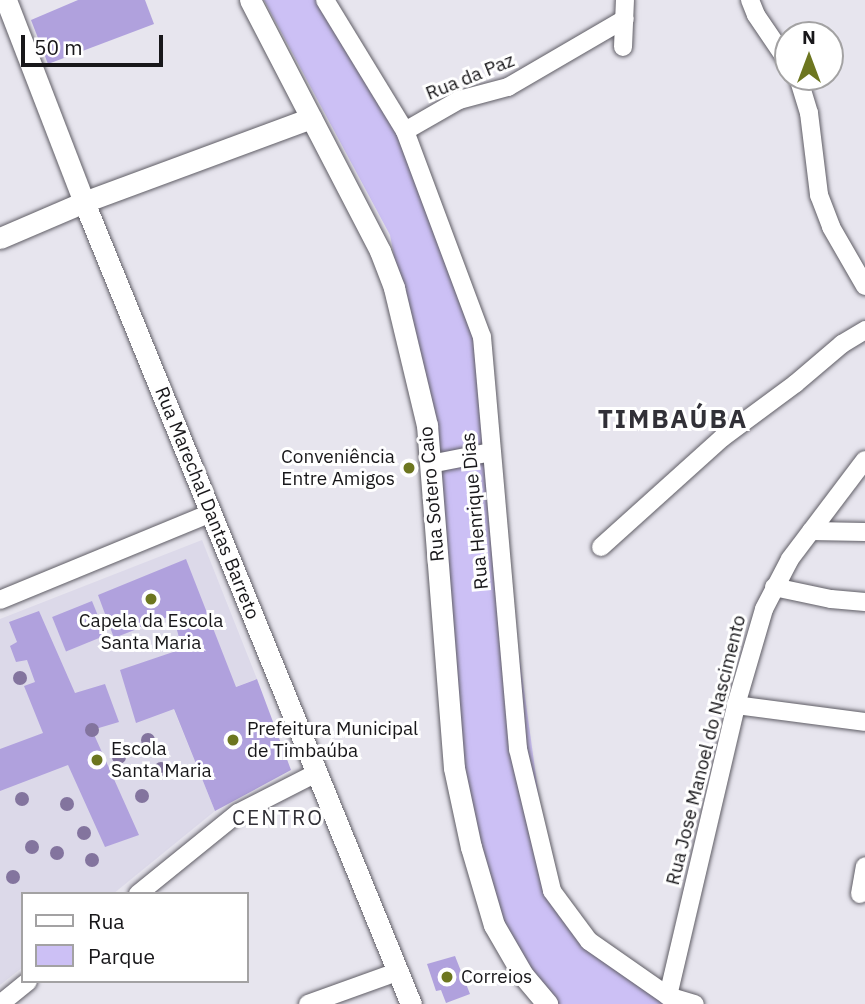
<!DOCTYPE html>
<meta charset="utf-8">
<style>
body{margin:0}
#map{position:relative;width:865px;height:1004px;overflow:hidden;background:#e7e5ee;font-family:"IBM Plex Sans",sans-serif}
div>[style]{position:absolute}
.built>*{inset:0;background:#dcd9e9}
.green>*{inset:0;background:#ccc0f5}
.building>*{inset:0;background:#b0a1dd;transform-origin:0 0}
.roads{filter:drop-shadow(0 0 2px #5f5d65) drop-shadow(0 0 2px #5f5d65)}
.minor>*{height:18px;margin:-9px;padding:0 9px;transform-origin:9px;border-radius:9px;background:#fff}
.tertiary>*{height:21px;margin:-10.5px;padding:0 10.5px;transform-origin:10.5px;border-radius:10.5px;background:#fff}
.trees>*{width:14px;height:14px;margin:-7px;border-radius:50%;background:#83749e}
.dots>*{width:19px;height:19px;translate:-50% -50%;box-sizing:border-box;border:4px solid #fff;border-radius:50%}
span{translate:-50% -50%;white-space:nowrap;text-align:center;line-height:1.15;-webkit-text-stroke:6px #fff;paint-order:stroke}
.street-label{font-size:19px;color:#18171a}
.poi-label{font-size:19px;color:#18171a}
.right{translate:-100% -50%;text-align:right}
.left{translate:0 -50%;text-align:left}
.neighbourhood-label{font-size:21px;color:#313037;letter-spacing:2px}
.district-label{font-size:26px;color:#313037;font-weight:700;letter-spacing:2px}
.legend{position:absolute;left:21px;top:892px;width:228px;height:91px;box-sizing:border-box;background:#fff;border:2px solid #a3a2a3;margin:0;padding:9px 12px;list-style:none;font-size:21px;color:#18171a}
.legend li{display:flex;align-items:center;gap:14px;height:35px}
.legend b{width:35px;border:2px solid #a3a2a3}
.north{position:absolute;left:774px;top:21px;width:70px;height:70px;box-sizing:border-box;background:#fff;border:2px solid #a3a2a3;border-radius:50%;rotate:0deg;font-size:19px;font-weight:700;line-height:28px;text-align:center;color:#18171a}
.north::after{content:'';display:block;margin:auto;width:24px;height:32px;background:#6d7620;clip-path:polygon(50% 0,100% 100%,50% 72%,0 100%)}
.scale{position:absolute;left:21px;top:35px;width:142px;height:32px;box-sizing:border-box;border:4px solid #18171a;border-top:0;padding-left:9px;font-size:21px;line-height:24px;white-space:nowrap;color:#18171a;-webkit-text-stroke:5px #fff;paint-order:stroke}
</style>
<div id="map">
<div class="built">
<i style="clip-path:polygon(202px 540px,257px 679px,174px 710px,215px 811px,113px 894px,23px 894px,23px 967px,0 985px,0 619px)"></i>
</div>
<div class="green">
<i style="clip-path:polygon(264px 0,325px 0,405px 131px,482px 337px,491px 452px,552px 891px,589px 941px,695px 1004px,547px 1004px,523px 975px,471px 847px,427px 425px,390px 235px)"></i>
</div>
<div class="building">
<i style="clip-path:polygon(78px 0,145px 0,154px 24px,48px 64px,31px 20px)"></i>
<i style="clip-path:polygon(186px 559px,236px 687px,257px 679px,291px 770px,215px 811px,174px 709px,136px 723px,120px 670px,182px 649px,173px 615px,114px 638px,98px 595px)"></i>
<i style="left:92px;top:601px;width:37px;height:43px;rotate:68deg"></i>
<i style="clip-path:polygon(39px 611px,75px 693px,105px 684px,119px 722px,92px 730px,139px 835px,105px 847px,68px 765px,0 791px,0 749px,43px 733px,24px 686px,35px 682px,27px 660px,16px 662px,10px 646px,17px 642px,9px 622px)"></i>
<i style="clip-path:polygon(455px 956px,470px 994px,446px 1003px,441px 990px,436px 991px,427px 964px)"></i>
</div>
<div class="roads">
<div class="minor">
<i style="left:325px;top:0;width:153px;rotate:58.6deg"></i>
<i style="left:405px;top:131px;width:220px;rotate:69.5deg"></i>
<i style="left:482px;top:337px;width:414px;rotate:85deg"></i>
<i style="left:518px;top:749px;width:146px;rotate:76.5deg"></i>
<i style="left:552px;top:891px;width:62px;rotate:53.5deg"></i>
<i style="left:589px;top:941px;width:96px;rotate:34.8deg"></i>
<i style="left:668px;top:996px;width:28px;rotate:17deg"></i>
<i style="left:750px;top:0;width:16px;rotate:68deg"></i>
<i style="left:756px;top:15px;width:57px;rotate:55.8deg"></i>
<i style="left:623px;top:47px;width:47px;rotate:-87.6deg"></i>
<i style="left:798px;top:77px;width:38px;rotate:73deg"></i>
<i style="left:809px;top:113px;width:83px;rotate:83deg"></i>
<i style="left:819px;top:195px;width:34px;rotate:69deg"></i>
<i style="left:831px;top:227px;width:68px;rotate:60deg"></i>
<i style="left:405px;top:131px;width:62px;rotate:-29.9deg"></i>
<i style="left:459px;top:100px;width:51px;rotate:-14.9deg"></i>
<i style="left:508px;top:87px;width:135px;rotate:-30.2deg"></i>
<i style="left:430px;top:464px;width:62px;rotate:-11.1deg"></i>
<i style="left:811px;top:531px;width:54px;rotate:1.1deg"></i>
<i style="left:601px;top:547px;width:163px;rotate:-42deg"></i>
<i style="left:722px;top:438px;width:91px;rotate:-36.5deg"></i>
<i style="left:795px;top:384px;width:62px;rotate:-40.4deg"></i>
<i style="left:842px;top:344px;width:27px;rotate:-31deg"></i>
<i style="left:774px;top:587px;width:58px;rotate:11.9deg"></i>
<i style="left:831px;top:599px;width:34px;rotate:5deg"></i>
<i style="left:0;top:600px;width:228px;rotate:-22.4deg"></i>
<i style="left:736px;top:705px;width:130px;rotate:7.5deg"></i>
<i style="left:138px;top:894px;width:129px;rotate:-39deg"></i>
<i style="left:238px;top:813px;width:88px;rotate:-27.1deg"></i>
<i style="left:860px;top:894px;width:28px;rotate:-80deg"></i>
<i style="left:668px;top:996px;width:299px;rotate:-76.8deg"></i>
<i style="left:736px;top:705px;width:100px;rotate:-73.7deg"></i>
<i style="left:764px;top:609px;width:56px;rotate:-62.5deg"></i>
<i style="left:790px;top:559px;width:124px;rotate:-52.9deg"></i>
<i style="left:0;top:1004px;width:36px;rotate:-39deg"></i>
<i style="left:308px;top:1004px;width:95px;rotate:-19.8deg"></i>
</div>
<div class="tertiary">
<i style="left:6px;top:0;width:217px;rotate:68.9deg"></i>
<i style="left:84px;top:202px;width:866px;rotate:67.82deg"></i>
<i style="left:250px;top:0;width:283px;rotate:62.6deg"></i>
<i style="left:380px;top:251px;width:40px;rotate:69deg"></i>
<i style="left:394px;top:288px;width:141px;rotate:76.5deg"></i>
<i style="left:427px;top:425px;width:344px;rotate:85.5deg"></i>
<i style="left:454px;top:768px;width:81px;rotate:77.9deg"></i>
<i style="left:471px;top:847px;width:81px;rotate:73.6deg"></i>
<i style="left:494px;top:925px;width:58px;rotate:59.9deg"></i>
<i style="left:523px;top:975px;width:38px;rotate:50deg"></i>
<i style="left:0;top:238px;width:91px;rotate:-23.2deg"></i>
<i style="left:84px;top:202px;width:242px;rotate:-20.3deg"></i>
</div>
</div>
<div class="trees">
<i style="left:20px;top:678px"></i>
<i style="left:92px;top:730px"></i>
<i style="left:148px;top:740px"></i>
<i style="left:119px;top:757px"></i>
<i style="left:161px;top:769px"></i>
<i style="left:142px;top:796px"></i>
<i style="left:22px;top:799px"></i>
<i style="left:67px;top:804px"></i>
<i style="left:84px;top:833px"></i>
<i style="left:32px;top:847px"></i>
<i style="left:57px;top:853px"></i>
<i style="left:92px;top:860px"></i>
<i style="left:13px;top:877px"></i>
</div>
<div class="dots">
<i style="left:409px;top:468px;background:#6d7620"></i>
<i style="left:151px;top:599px;background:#6d7620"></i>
<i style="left:233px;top:740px;background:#6d7620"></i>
<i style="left:97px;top:760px;background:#6d7620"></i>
<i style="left:447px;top:977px;background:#6d7620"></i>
</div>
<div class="street-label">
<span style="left:470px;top:77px;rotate:-22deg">Rua da Paz</span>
<span style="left:432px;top:494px;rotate:-95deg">Rua Sotero Caio</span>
<span style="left:207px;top:503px;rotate:68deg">Rua Marechal Dantas Barreto</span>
<span style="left:475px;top:511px;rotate:-95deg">Rua Henrique Dias</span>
<span style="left:706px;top:750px;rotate:-76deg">Rua Jose Manoel do Nascimento</span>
</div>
<div class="poi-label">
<span class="right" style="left:395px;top:468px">Conveniência<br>Entre Amigos</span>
<span style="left:151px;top:632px">Capela da Escola<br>Santa Maria</span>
<span class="left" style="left:247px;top:740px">Prefeitura Municipal<br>de Timbaúba</span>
<span class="left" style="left:111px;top:760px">Escola<br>Santa Maria</span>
<span class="left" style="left:461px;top:977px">Correios</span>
</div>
<div class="neighbourhood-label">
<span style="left:278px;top:817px">CENTRO</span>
</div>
<div class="district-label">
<span style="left:673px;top:419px">TIMBAÚBA</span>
</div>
<ul class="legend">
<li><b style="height:9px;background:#fff"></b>Rua</li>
<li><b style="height:19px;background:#ccc0f5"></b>Parque</li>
</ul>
<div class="north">N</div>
<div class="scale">50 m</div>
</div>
